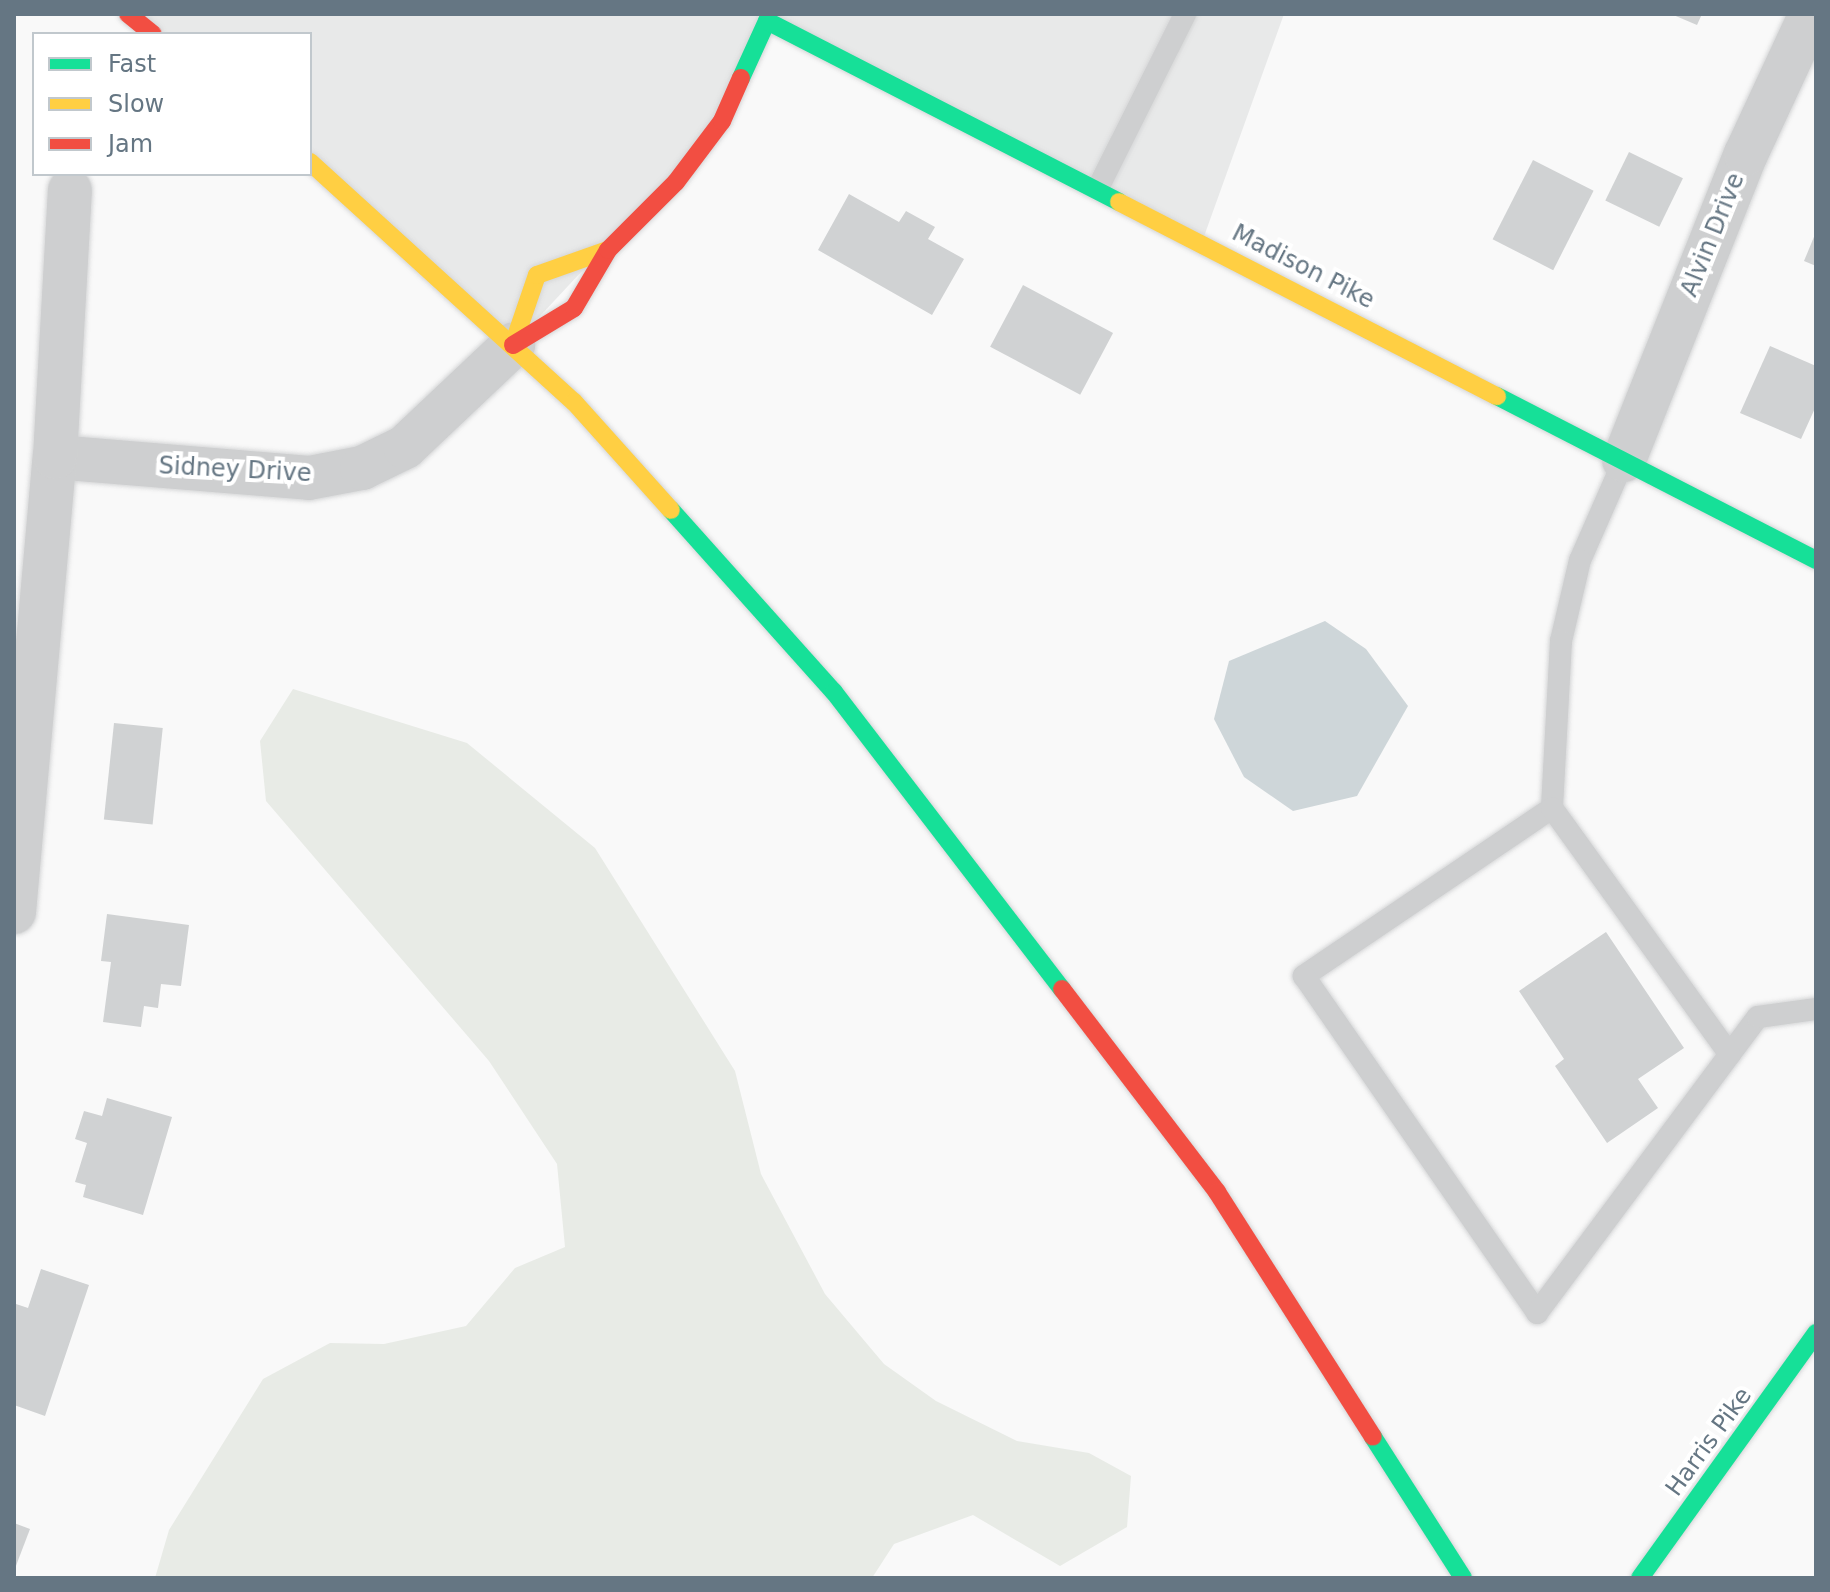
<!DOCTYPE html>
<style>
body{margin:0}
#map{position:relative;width:1830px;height:1592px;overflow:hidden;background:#f9f9f9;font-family:"DejaVu Sans",sans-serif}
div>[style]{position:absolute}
.built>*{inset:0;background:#e8e9e9}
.green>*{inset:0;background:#e8ebe6}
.water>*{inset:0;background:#ced6d9}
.building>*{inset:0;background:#d0d2d3;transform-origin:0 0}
.roads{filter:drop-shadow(0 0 2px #d5d6d7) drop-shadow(0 0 2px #d5d6d7)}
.lane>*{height:22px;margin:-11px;padding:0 11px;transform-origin:11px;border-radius:11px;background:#cecfd0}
.street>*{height:44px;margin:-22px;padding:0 22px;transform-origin:22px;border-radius:22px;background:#cecfd0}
.fast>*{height:18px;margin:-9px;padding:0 9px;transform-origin:9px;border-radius:9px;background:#16e098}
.slow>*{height:18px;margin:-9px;padding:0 9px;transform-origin:9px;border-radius:9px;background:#ffcf43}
.jam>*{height:18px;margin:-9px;padding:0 9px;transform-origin:9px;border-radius:9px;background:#f24e42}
span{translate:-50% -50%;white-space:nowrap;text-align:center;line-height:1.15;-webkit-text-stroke:8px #fff;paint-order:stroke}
.street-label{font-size:24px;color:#657683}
.frame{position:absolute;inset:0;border:16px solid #657683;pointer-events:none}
.legend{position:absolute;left:32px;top:32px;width:280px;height:144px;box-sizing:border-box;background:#fff;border:2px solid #c1c8cd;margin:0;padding:10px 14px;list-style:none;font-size:24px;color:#657683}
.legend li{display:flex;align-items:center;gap:16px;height:40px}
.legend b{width:40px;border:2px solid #c1c8cd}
</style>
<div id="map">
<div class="built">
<i style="clip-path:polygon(128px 14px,1284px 14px,1202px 242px,767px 21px,722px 121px,513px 345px,310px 162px,310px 34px,153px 34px)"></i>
</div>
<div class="green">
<i style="clip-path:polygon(293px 689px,467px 743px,595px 848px,735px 1071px,761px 1174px,825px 1294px,884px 1364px,936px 1401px,1017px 1441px,1089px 1453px,1131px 1476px,1127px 1527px,1060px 1566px,973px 1515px,894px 1544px,872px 1578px,155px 1578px,169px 1530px,263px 1379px,330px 1343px,384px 1344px,466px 1326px,515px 1268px,565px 1247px,557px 1164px,489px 1061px,266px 801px,260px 741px)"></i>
</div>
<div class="water">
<i style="clip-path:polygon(1325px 621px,1366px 649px,1408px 706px,1357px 796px,1293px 811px,1244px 777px,1214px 719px,1229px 661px)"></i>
</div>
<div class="building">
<i style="clip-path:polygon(1671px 14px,1702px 14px,1697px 25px)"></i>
<i style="left:1629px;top:152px;width:60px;height:54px;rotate:26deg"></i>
<i style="left:1533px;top:160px;width:68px;height:89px;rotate:27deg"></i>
<i style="clip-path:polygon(849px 194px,899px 222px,906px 211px,935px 227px,928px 239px,964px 259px,932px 315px,818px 250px)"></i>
<i style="clip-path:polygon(1816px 232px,1816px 266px,1804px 261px)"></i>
<i style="left:1023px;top:285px;width:102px;height:70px;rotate:28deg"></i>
<i style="clip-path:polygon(1770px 346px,1816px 366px,1816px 406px,1801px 439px,1740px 413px)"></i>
<i style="left:114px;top:723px;width:49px;height:97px;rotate:6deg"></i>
<i style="clip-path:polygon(107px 914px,189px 925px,181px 986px,161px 984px,158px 1008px,144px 1006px,141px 1027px,103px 1022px,111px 962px,101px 961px)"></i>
<i style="clip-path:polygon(1606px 932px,1684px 1048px,1638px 1079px,1658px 1108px,1607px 1143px,1555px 1066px,1564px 1059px,1519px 991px)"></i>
<i style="clip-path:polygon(107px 1098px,172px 1117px,143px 1215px,83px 1197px,86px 1185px,75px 1182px,87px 1143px,75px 1139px,84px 1111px,102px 1116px)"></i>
<i style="clip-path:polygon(41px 1269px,89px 1285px,45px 1416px,14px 1405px,14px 1309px,16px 1304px,28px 1308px)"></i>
<i style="clip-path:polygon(14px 1523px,30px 1529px,14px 1571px)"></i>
</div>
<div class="roads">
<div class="lane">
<i style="left:1098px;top:188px;width:195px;rotate:-63.4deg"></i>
<i style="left:1624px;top:460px;width:109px;rotate:113.7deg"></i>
<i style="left:1580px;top:560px;width:83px;rotate:103.2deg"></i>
<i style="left:1561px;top:641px;width:167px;rotate:93.1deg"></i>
<i style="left:1552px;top:808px;width:300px;rotate:145.9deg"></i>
<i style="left:1304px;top:976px;width:410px;rotate:55.3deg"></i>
<i style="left:1537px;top:1313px;width:369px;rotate:-53.3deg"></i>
<i style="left:1758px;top:1017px;width:59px;rotate:-7.9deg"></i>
<i style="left:1552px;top:808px;width:304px;rotate:54.2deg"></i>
</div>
<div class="street">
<i style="left:55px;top:457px;width:255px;rotate:4.7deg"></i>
<i style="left:309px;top:478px;width:54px;rotate:-10.7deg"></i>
<i style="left:362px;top:468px;width:48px;rotate:-26deg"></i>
<i style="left:405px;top:447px;width:149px;rotate:-43.4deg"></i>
<i style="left:1624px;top:460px;width:329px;rotate:-68.3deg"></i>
<i style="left:1746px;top:154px;width:154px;rotate:-65.1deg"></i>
<i style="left:14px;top:912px;width:457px;rotate:-84.9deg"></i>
<i style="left:55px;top:457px;width:267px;rotate:-86.8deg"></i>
</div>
<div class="fast">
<i style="left:741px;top:78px;width:63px;rotate:-65.5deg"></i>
<i style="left:767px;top:21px;width:396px;rotate:27.2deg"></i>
<i style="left:1497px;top:396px;width:359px;rotate:27.2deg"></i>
<i style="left:671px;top:510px;width:244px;rotate:48.2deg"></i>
<i style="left:834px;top:692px;width:374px;rotate:52.5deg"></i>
<i style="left:1373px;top:1437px;width:167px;rotate:57.4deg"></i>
<i style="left:1640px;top:1578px;width:302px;rotate:-54.3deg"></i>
</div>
<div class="slow">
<i style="left:310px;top:162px;width:357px;rotate:42.3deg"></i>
<i style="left:574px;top:402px;width:145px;rotate:48.1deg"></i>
<i style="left:1119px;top:202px;width:425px;rotate:27.2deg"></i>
<i style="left:513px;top:345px;width:74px;rotate:-71.1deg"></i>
<i style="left:537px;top:275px;width:75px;rotate:-19.4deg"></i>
</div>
<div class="jam">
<i style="left:128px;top:14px;width:32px;rotate:39deg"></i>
<i style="left:513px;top:345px;width:71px;rotate:-31.2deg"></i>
<i style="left:574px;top:308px;width:67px;rotate:-59.6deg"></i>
<i style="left:608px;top:250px;width:96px;rotate:-45deg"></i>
<i style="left:676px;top:182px;width:76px;rotate:-53deg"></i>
<i style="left:722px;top:121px;width:47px;rotate:-66.2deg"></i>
<i style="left:1062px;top:989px;width:255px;rotate:52.6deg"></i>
<i style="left:1217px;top:1192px;width:290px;rotate:57.5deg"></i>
</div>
</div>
<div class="street-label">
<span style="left:1713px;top:235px;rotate:-68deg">Alvin Drive</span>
<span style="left:1303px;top:267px;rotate:27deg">Madison Pike</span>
<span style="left:235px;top:470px;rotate:3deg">Sidney Drive</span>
<span style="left:1709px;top:1442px;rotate:-54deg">Harris Pike</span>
</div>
<div class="frame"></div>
<ul class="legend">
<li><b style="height:10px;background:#16e098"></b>Fast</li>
<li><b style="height:10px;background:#ffcf43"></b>Slow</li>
<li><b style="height:10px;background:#f24e42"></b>Jam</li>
</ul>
</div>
